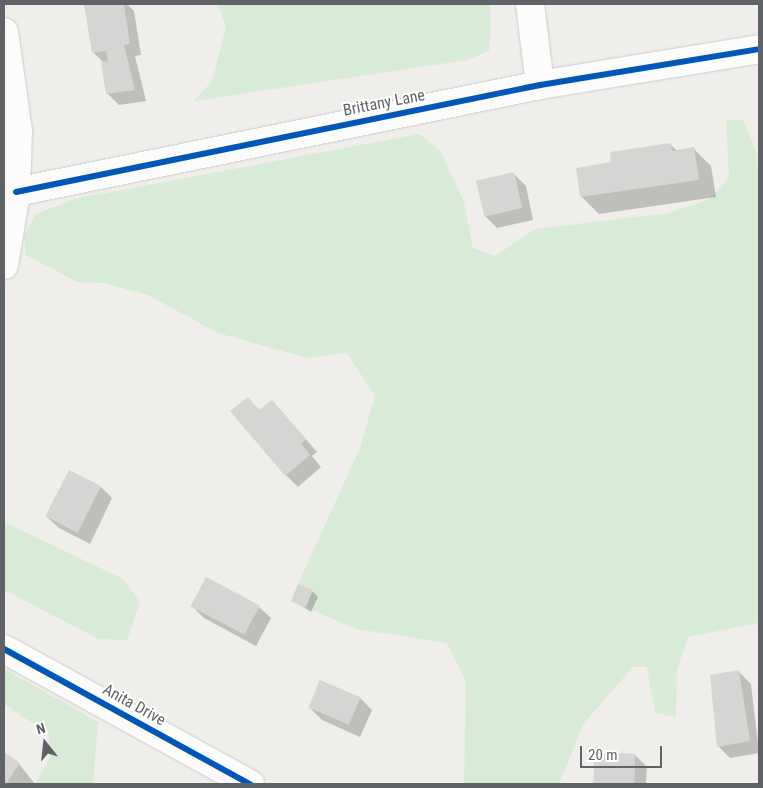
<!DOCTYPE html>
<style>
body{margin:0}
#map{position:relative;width:763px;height:788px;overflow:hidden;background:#efeeea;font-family:"Roboto Condensed",sans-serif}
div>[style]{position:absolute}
.green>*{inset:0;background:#d8ebd6}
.shadow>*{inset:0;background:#0003}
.building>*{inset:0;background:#d6d5d3;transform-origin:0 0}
.roads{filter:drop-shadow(0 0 1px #cbcccc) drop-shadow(0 0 1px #cbcccc)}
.minor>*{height:28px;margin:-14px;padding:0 14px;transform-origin:14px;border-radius:14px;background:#fdfcfc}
.cycleway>*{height:6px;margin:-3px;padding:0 3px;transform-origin:3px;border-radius:3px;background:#0057b8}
span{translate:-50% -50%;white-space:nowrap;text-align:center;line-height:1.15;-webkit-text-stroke:4px #fff;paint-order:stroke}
.street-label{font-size:16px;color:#5f6368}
.frame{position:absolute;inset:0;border:5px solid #5f6368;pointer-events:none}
.north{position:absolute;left:20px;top:718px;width:50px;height:50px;-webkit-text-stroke:4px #fff;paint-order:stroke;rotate:344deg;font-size:14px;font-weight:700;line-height:20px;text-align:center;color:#5f6368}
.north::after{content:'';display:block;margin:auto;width:18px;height:22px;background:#5f6368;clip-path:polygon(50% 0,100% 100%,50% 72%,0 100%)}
.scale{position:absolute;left:580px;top:746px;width:82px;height:22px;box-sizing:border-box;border:2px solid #5f6368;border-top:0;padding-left:6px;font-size:15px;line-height:18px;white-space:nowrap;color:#5f6368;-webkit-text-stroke:4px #fff;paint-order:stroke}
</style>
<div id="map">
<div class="green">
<i style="clip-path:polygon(218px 4px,490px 4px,491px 31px,489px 51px,467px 60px,194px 101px,212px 81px,226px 27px)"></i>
<i style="clip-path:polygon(726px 120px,743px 120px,756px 151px,759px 184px,759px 623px,688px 637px,677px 670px,676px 717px,655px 713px,647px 667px,633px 667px,584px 723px,559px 784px,464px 784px,466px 682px,447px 643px,356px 629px,305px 607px,313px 591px,298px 584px,360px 448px,375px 396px,347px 353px,307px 358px,218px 333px,148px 295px,103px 283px,77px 282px,26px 255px,24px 236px,36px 214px,74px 199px,419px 134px,440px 150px,464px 202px,473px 248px,495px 256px,535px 229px,668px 213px,708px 200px,729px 178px)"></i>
<i style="clip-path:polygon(4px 522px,123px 579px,140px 602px,127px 640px,99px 639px,4px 590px)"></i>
<i style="clip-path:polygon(4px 669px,98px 722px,93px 784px,35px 784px,49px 759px,49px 734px,4px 704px)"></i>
</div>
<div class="shadow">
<i style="clip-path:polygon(127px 4px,134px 11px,141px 55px,135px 56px,146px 101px,119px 105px,107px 93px,102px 61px,93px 52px,86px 5px)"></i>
<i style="clip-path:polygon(671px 145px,677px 151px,694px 149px,711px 166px,716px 197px,599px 214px,582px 197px,578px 169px,613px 163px)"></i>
<i style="clip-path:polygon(514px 174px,526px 186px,533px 220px,497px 228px,485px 216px)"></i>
<i style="clip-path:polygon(248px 398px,260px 411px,283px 413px,317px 452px,312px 456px,321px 467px,298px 487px,286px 475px)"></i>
<i style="clip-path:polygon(101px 487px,112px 498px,90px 544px,59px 528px,47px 517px)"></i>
<i style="clip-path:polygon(312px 591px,318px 597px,311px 612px,292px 600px)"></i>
<i style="clip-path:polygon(192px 606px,259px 607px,271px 618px,256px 646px,204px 618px)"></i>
<i style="clip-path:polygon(739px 672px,751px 684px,759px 753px,730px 758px,718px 746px)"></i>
<i style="clip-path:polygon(360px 698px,372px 710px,360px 737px,322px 720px,310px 708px)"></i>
<i style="clip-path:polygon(4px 754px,19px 764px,35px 784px,4px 784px)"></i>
<i style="clip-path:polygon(595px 754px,635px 755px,647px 767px,646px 784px,595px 784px)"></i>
</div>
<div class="building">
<i style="clip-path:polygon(84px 4px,124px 4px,130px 44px,124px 45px,135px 90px,106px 94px,101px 62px,108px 61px,106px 51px,92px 53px)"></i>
<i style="clip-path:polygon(671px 143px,672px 151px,694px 147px,699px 180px,580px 197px,576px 168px,611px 162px,610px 152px)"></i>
<i style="left:514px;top:172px;width:37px;height:39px;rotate:77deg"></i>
<i style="clip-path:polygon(248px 397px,259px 410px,272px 400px,306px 439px,301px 444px,310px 455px,285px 476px,230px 411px)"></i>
<i style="left:69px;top:470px;width:36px;height:52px;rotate:27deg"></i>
<i style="left:206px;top:577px;width:61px;height:33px;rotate:28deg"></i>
<i style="left:298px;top:584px;width:16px;height:19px;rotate:22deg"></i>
<i style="clip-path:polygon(739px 670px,750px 741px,717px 747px,710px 675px)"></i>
<i style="left:320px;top:680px;width:44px;height:30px;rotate:23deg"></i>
<i style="clip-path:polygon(4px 752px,20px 763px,6px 784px,4px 784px)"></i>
<i style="left:594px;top:753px;width:41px;height:31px;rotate:1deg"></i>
</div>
<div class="roads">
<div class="minor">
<i style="left:530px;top:4px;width:82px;rotate:83deg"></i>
<i style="left:4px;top:32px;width:100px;rotate:82deg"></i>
<i style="left:18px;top:131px;width:61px;rotate:91.9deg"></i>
<i style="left:16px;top:192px;width:74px;rotate:99.3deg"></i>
<i style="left:16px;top:192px;width:535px;rotate:-11.54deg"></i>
<i style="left:540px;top:85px;width:222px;rotate:-9.3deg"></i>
<i style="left:4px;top:649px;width:281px;rotate:28.8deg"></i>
</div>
</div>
<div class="cycleway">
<i style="left:16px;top:192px;width:535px;rotate:-11.54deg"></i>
<i style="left:540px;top:85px;width:222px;rotate:-9.3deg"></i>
<i style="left:4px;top:649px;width:281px;rotate:28.8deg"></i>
</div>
<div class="street-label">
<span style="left:384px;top:103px;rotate:-11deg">Brittany Lane</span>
<span style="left:134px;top:705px;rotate:29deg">Anita Drive</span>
</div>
<div class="frame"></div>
<div class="north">N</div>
<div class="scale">20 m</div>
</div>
